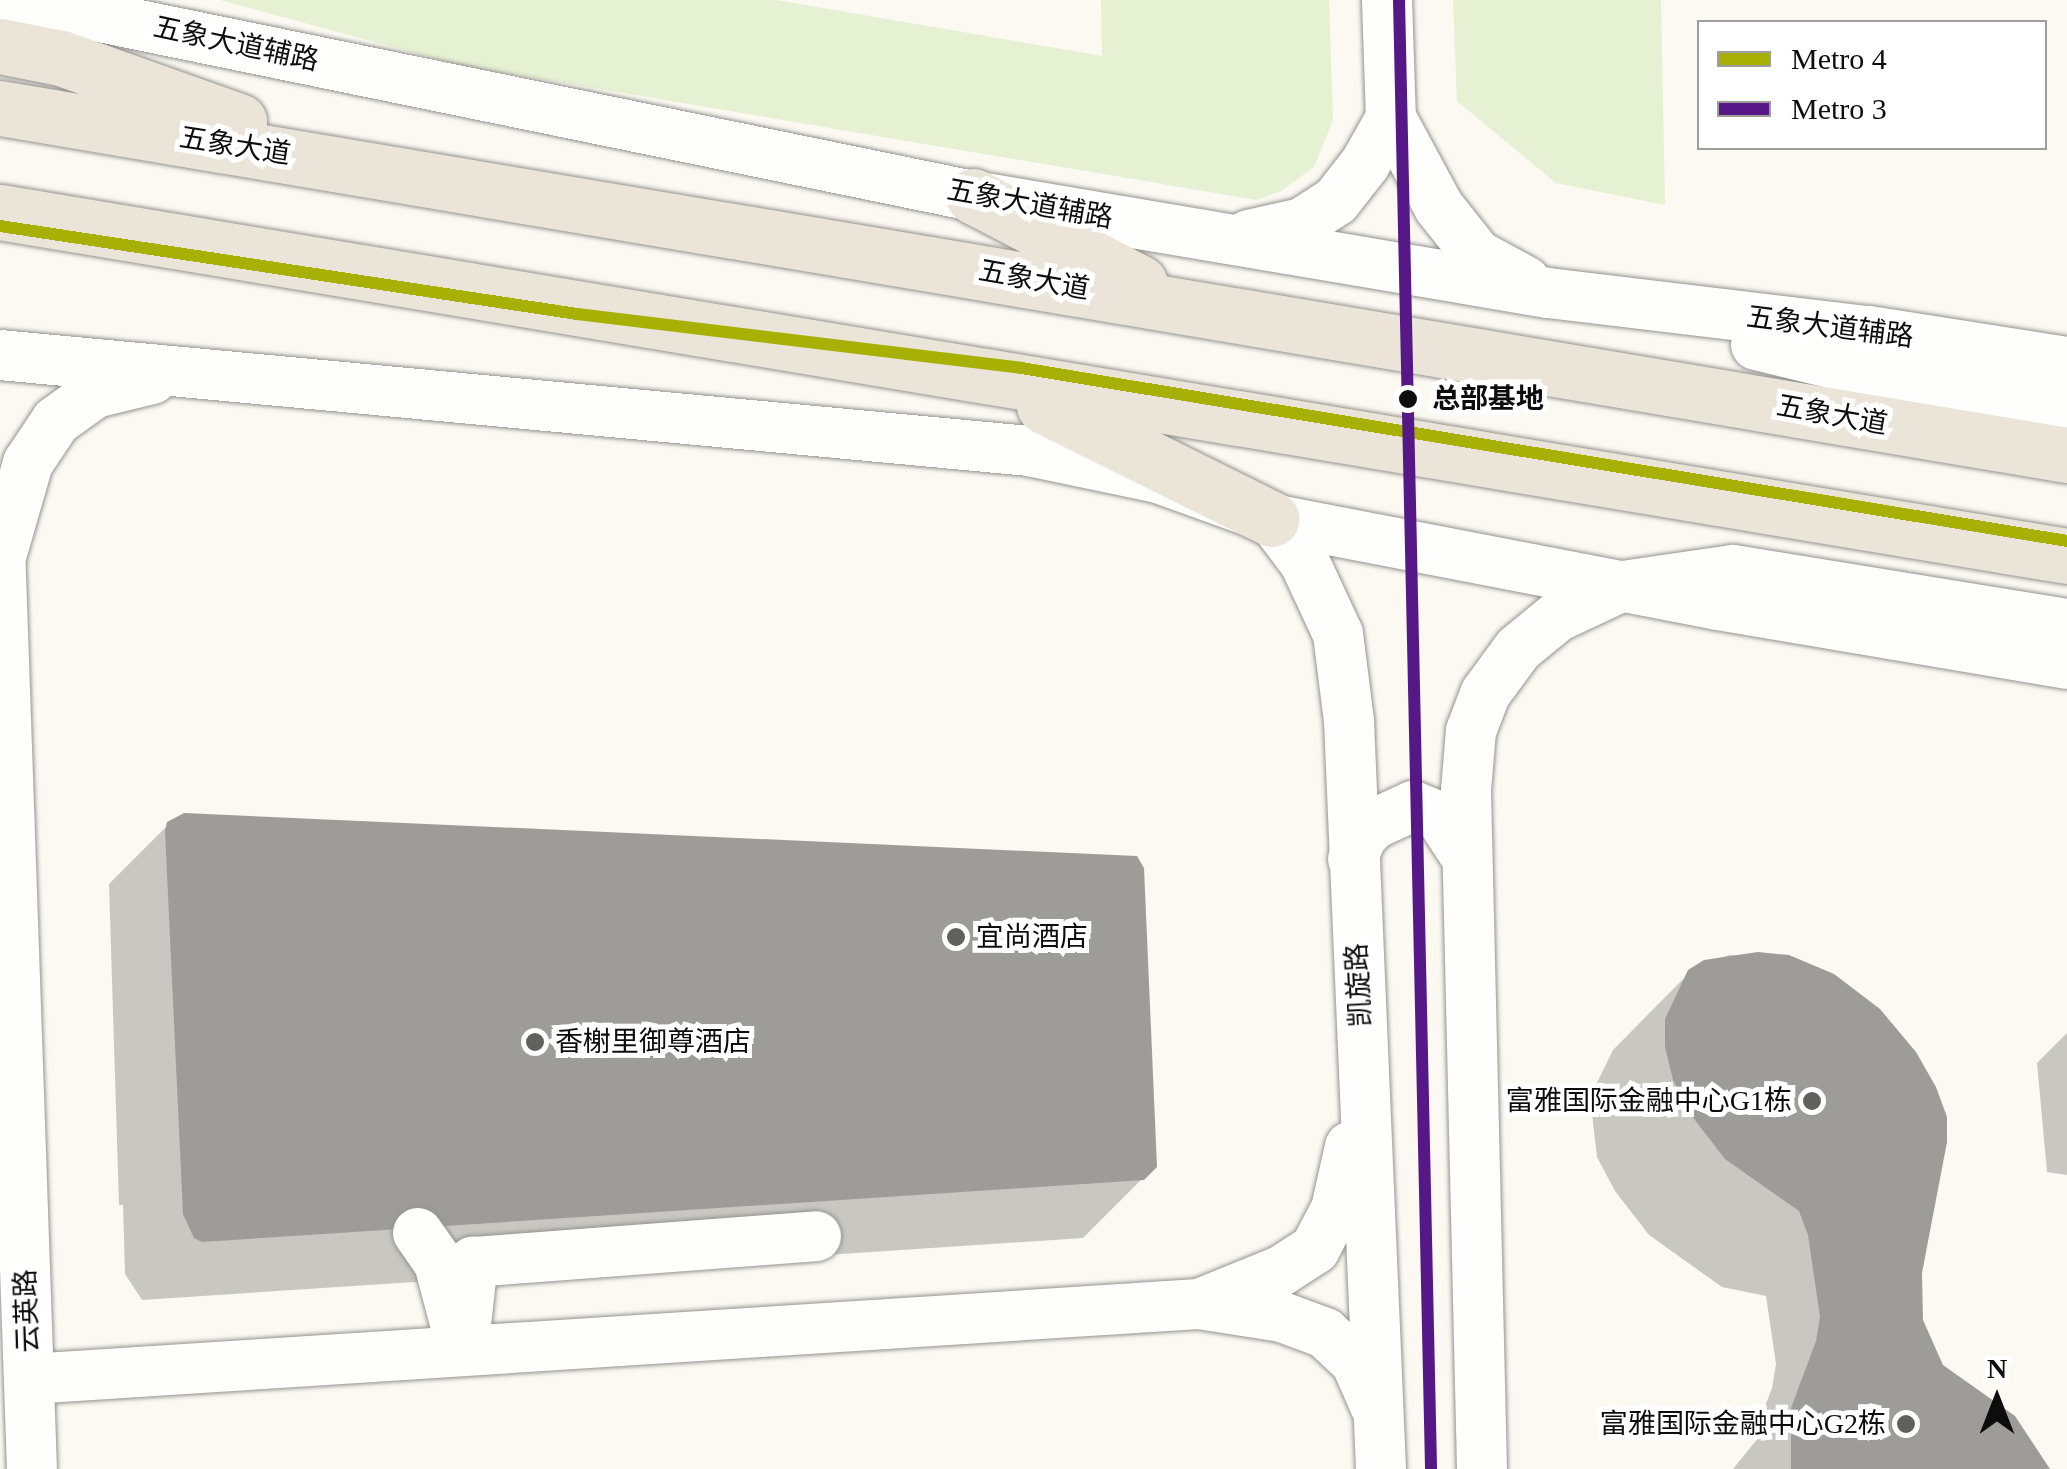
<!DOCTYPE html>
<meta charset="utf-8">
<style>
body{margin:0}
#map{position:relative;width:2067px;height:1469px;overflow:hidden;background:#fbf9f2;font-family:"Times New Roman","Noto Sans SC",serif}
div>[style]{position:absolute}
.green>*{inset:0;background:#e6f0d2}
.shadow>*{inset:0;background:#0003}
.building>*{inset:0;background:#9e9c98}
.roads{filter:drop-shadow(0 0 2px #949390) drop-shadow(0 0 2px #949390)}
.minor>*{height:50px;margin:-25px;padding:0 25px;transform-origin:25px;border-radius:25px;background:#fefefd}
.major>*{height:55px;margin:-27.5px;padding:0 27.5px;transform-origin:27.5px;border-radius:27.5px;background:#ebe5d9}
.metro-1>*{height:12px;margin:-6px;padding:0 6px;transform-origin:6px;border-radius:6px;background:#a7b003}
.metro-2>*{height:12px;margin:-6px;padding:0 6px;transform-origin:6px;border-radius:6px;background:#571887}
.dots>*{width:28px;height:28px;translate:-50% -50%;box-sizing:border-box;border:5px solid #fff;border-radius:50%}
span{translate:-50% -50%;white-space:nowrap;text-align:center;line-height:1.15;-webkit-text-stroke:10px #fff;paint-order:stroke}
.street-label{font-size:28px;color:#0d0d0d}
.stop-label{font-size:28px;color:#0d0d0d;font-weight:700}
.left{translate:0 -50%;text-align:left}
.poi-label{font-size:28px;color:#0d0d0d}
.right{translate:-100% -50%;text-align:right}
.legend{position:absolute;left:1697px;top:20px;width:350px;height:130px;box-sizing:border-box;background:#fff;border:2px solid #9e9e9e;margin:0;padding:12px 18px;list-style:none;font-size:30px;color:#0d0d0d}
.legend li{display:flex;align-items:center;gap:20px;height:50px}
.legend b{width:50px;border:2px solid #9e9e9e}
.north{position:absolute;left:1947px;top:1349px;width:100px;height:100px;-webkit-text-stroke:8px #fff;paint-order:stroke;rotate:0deg;font-size:28px;font-weight:700;line-height:40px;text-align:center;color:#0d0d0d}
.north::after{content:'';display:block;margin:auto;width:35px;height:45px;background:#0d0d0d;clip-path:polygon(50% 0,100% 100%,50% 72%,0 100%)}
</style>
<div id="map">
<div class="green">
<i style="clip-path:polygon(220px 0,776px 0,1102px 56px,1101px 0,1329px 0,1333px 120px,1314px 167px,1281px 191px,1257px 200px,463px 66px)"></i>
<i style="clip-path:polygon(1453px 0,1661px 0,1665px 205px,1556px 183px,1457px 101px)"></i>
</div>
<div class="shadow">
<i style="clip-path:polygon(169px 824px,1155px 1166px,1083px 1238px,142px 1300px,125px 1274px,123px 1205px,119px 1205px,109px 884px)"></i>
<i style="clip-path:polygon(1730px 955px,1789px 957px,1920px 1272px,1920px 1320px,1941px 1367px,2047px 1469px,1733px 1469px,1758px 1438px,1753px 1438px,1772px 1388px,1776px 1364px,1766px 1296px,1722px 1287px,1649px 1235px,1615px 1191px,1597px 1157px,1590px 1097px,1613px 1050px,1690px 972px,1705px 962px)"></i>
<i style="clip-path:polygon(2067px 1033px,2067px 1175px,2047px 1172px,2037px 1063px)"></i>
</div>
<div class="building">
<i style="clip-path:polygon(184px 813px,1137px 856px,1144px 868px,1157px 1167px,1144px 1180px,202px 1242px,194px 1238px,183px 1214px,165px 831px,167px 822px)"></i>
<i style="clip-path:polygon(1758px 952px,1789px 955px,1834px 974px,1880px 1009px,1916px 1052px,1936px 1087px,1947px 1117px,1947px 1142px,1922px 1273px,1923px 1320px,1943px 1365px,2015px 1416px,2050px 1469px,1791px 1469px,1791px 1408px,1816px 1341px,1820px 1317px,1808px 1235px,1799px 1211px,1725px 1159px,1691px 1115px,1673px 1080px,1665px 1047px,1665px 1019px,1688px 970px,1704px 960px)"></i>
</div>
<div class="roads">
<div class="minor">
<i style="left:1387px;top:0;width:118px;rotate:88.1deg"></i>
<i style="left:1391px;top:118px;width:101px;rotate:61.7deg"></i>
<i style="left:1439px;top:207px;width:61px;rotate:51.6deg"></i>
<i style="left:1477px;top:255px;width:55px;rotate:28.4deg"></i>
<i style="left:0;top:1px;width:101px;rotate:9.1deg"></i>
<i style="left:100px;top:17px;width:891px;rotate:11.59deg"></i>
<i style="left:973px;top:196px;width:583px;rotate:9.58deg"></i>
<i style="left:1548px;top:293px;width:323px;rotate:6.8deg"></i>
<i style="left:1869px;top:331px;width:200px;rotate:8.9deg"></i>
<i style="left:1249px;top:235px;width:54px;rotate:-12.8deg"></i>
<i style="left:1302px;top:223px;width:40px;rotate:-32.9deg"></i>
<i style="left:1336px;top:201px;width:47px;rotate:-51.9deg"></i>
<i style="left:1365px;top:164px;width:53px;rotate:-60.5deg"></i>
<i style="left:1756px;top:345px;width:94px;rotate:13.6deg"></i>
<i style="left:1847px;top:367px;width:223px;rotate:9.5deg"></i>
<i style="left:0;top:355px;width:1033px;rotate:5.33deg"></i>
<i style="left:1029px;top:451px;width:132px;rotate:11.8deg"></i>
<i style="left:1158px;top:478px;width:121px;rotate:19.8deg"></i>
<i style="left:1272px;top:519px;width:454px;rotate:10.9deg"></i>
<i style="left:1718px;top:605px;width:354px;rotate:9.6deg"></i>
<i style="left:1272px;top:519px;width:55px;rotate:53.1deg"></i>
<i style="left:1305px;top:563px;width:78px;rotate:65.1deg"></i>
<i style="left:1338px;top:634px;width:88px;rotate:82.8deg"></i>
<i style="left:1349px;top:721px;width:749px;rotate:87.55deg"></i>
<i style="left:0;top:545px;width:925px;rotate:88.02deg"></i>
<i style="left:2px;top:553px;width:94px;rotate:-73.9deg"></i>
<i style="left:28px;top:463px;width:50px;rotate:-56.3deg"></i>
<i style="left:56px;top:421px;width:48px;rotate:-35.7deg"></i>
<i style="left:95px;top:393px;width:59px;rotate:-13.8deg"></i>
<i style="left:1353px;top:859px;width:23px;rotate:-70deg"></i>
<i style="left:1361px;top:837px;width:18px;rotate:-45deg"></i>
<i style="left:1374px;top:824px;width:43px;rotate:-24.8deg"></i>
<i style="left:1413px;top:806px;width:29px;rotate:22deg"></i>
<i style="left:1440px;top:817px;width:49px;rotate:56.6deg"></i>
<i style="left:418px;top:1233px;width:37px;rotate:55deg"></i>
<i style="left:439px;top:1263px;width:66px;rotate:75.1deg"></i>
<i style="left:1202px;top:1303px;width:85px;rotate:-22.1deg"></i>
<i style="left:1281px;top:1271px;width:40px;rotate:-32.9deg"></i>
<i style="left:1315px;top:1249px;width:45px;rotate:-62.3deg"></i>
<i style="left:1336px;top:1209px;width:64px;rotate:-77.3deg"></i>
<i style="left:463px;top:1351px;width:90px;rotate:-83.6deg"></i>
<i style="left:473px;top:1262px;width:344px;rotate:-4.3deg"></i>
<i style="left:29px;top:1379px;width:1172px;rotate:-3.67deg"></i>
<i style="left:1199px;top:1304px;width:84px;rotate:8.9deg"></i>
<i style="left:1282px;top:1317px;width:46px;rotate:20.4deg"></i>
<i style="left:1325px;top:1333px;width:42px;rotate:43.1deg"></i>
<i style="left:1356px;top:1362px;width:55px;rotate:66.3deg"></i>
<i style="left:1482px;top:1469px;width:679px;rotate:-91.35deg"></i>
<i style="left:1466px;top:790px;width:59px;rotate:-85.2deg"></i>
<i style="left:1471px;top:731px;width:40px;rotate:-69deg"></i>
<i style="left:1485px;top:694px;width:56px;rotate:-53.7deg"></i>
<i style="left:1518px;top:649px;width:50px;rotate:-39.4deg"></i>
<i style="left:1557px;top:617px;width:73px;rotate:-25.2deg"></i>
<i style="left:1623px;top:586px;width:111px;rotate:-8.3deg"></i>
<i style="left:1733px;top:570px;width:338px;rotate:9.2deg"></i>
</div>
<div class="major">
<i style="left:0;top:46px;width:62px;rotate:11.1deg"></i>
<i style="left:61px;top:58px;width:189px;rotate:19.5deg"></i>
<i style="left:0;top:108px;width:2096px;rotate:9.53deg"></i>
<i style="left:973px;top:196px;width:188px;rotate:27.5deg"></i>
<i style="left:0;top:212px;width:2095px;rotate:9.45deg"></i>
<i style="left:1044px;top:406px;width:254px;rotate:26.4deg"></i>
</div>
</div>
<div class="metro-1">
<i style="left:0;top:226px;width:584px;rotate:8.67deg"></i>
<i style="left:577px;top:314px;width:447px;rotate:6.9deg"></i>
<i style="left:1021px;top:368px;width:1060px;rotate:9.39deg"></i>
</div>
<div class="metro-2">
<i style="left:1399px;top:0;width:1469px;rotate:88.75deg"></i>
</div>
<div class="dots">
<i style="left:1408px;top:399px;background:#0d0d0d"></i>
<i style="left:956px;top:937px;background:#60605d"></i>
<i style="left:535px;top:1042px;background:#60605d"></i>
<i style="left:1812px;top:1101px;background:#60605d"></i>
<i style="left:1906px;top:1424px;background:#60605d"></i>
</div>
<div class="street-label">
<span style="left:236px;top:44px;rotate:12deg">五象大道辅路</span>
<span style="left:235px;top:146px;rotate:9deg">五象大道</span>
<span style="left:1030px;top:204px;rotate:10deg">五象大道辅路</span>
<span style="left:1034px;top:280px;rotate:10deg">五象大道</span>
<span style="left:1830px;top:327px;rotate:7deg">五象大道辅路</span>
<span style="left:1832px;top:415px;rotate:10deg">五象大道</span>
<span style="left:1359px;top:985px;rotate:-93deg">凯旋路</span>
<span style="left:27px;top:1311px;rotate:-92deg">云英路</span>
</div>
<div class="stop-label">
<span class="left" style="left:1432px;top:399px">总部基地</span>
</div>
<div class="poi-label">
<span class="left" style="left:976px;top:937px">宜尚酒店</span>
<span class="left" style="left:555px;top:1042px">香榭里御尊酒店</span>
<span class="right" style="left:1792px;top:1101px">富雅国际金融中心G1栋</span>
<span class="right" style="left:1886px;top:1424px">富雅国际金融中心G2栋</span>
</div>
<ul class="legend">
<li><b style="height:12px;background:#a7b003"></b>Metro 4</li>
<li><b style="height:12px;background:#571887"></b>Metro 3</li>
</ul>
<div class="north">N</div>
</div>
